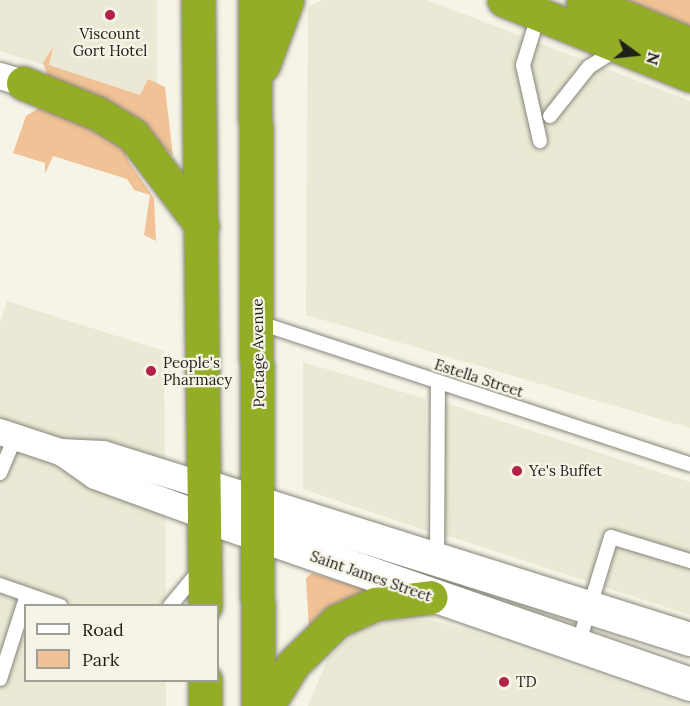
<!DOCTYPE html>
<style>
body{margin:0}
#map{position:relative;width:690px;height:706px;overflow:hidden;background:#f6f4e7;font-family:Lora,serif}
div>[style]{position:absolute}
.built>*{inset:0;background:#ebe9d5}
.green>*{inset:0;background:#f0c295}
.roads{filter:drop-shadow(0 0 2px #87867a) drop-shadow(0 0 2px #87867a)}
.lane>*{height:14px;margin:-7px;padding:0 7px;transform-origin:7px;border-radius:7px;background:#fff}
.street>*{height:26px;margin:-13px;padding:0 13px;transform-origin:13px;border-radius:13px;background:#fff}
.secondary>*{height:33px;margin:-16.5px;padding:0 16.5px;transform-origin:16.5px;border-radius:16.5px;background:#fff}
.highway>*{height:33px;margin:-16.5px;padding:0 16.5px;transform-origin:16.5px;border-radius:16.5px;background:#94ad27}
.dots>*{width:16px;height:16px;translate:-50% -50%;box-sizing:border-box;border:3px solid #f6f4e7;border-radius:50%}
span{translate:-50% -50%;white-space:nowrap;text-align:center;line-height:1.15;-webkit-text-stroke:4.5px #f6f4e7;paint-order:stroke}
.poi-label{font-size:15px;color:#1f1f1a}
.left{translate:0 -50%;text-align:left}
.street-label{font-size:15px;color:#1f1f1a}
.legend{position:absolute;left:24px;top:604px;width:195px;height:78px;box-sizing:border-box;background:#f6f4e7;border:2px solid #a09f95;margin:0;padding:8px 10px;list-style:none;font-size:18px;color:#1f1f1a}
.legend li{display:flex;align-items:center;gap:12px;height:30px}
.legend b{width:30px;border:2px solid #a09f95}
.north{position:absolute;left:606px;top:24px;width:60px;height:60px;-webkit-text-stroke:4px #f6f4e7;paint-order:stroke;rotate:105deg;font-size:16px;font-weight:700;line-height:24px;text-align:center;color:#1f1f1a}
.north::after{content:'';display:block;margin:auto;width:21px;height:27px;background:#1f1f1a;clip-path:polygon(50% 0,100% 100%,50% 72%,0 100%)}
</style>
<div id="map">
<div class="built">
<i style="clip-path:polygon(0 0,157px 0,157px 101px,0 51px)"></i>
<i style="clip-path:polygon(322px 0,427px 0,690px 101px,690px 428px,306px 315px,308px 7px)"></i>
<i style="clip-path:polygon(7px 301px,164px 351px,166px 605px,26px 606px,26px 680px,166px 681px,166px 706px,0 706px,0 323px)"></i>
<i style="clip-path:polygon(303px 362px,426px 399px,427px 531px,303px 489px)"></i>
<i style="clip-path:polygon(445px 403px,690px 482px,690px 615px,445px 535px)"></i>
<i style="clip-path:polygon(390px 620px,430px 620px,468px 630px,690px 706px,308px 706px,327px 660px,355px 632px)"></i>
</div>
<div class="green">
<i style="clip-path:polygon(617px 0,690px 0,690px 29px)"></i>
<i style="clip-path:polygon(53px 47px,49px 65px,140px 95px,148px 79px,165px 87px,173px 156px,151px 136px,48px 77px,43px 63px)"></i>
<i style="clip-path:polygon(42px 106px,130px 147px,125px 153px,129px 162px,154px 198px,156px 241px,144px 235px,150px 195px,134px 190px,127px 179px,53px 156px,45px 174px,45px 163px,13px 153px,26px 116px)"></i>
<i style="clip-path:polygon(312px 573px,367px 590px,309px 628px,306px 578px)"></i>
</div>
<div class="roads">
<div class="lane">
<i style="left:539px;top:13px;width:54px;rotate:107.1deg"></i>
<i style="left:523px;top:65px;width:78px;rotate:77.4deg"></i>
<i style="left:550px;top:116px;width:63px;rotate:-51.5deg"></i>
<i style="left:589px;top:67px;width:33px;rotate:-33deg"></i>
<i style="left:257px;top:322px;width:456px;rotate:18.2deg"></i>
<i style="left:0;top:473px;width:39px;rotate:-67deg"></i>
<i style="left:437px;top:558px;width:176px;rotate:-89.7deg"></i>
<i style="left:0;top:585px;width:64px;rotate:19.3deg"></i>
<i style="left:170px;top:606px;width:47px;rotate:-50.2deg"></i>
<i style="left:578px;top:645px;width:113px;rotate:-73deg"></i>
<i style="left:611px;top:537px;width:83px;rotate:16.9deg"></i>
<i style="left:0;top:679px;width:88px;rotate:-72.2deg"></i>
</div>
<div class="street">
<i style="left:0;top:76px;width:24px;rotate:17deg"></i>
<i style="left:0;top:432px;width:63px;rotate:18.4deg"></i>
<i style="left:60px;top:452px;width:43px;rotate:2.7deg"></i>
<i style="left:103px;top:454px;width:107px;rotate:17.4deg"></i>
<i style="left:61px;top:452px;width:42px;rotate:35.2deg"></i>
<i style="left:95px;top:476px;width:117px;rotate:20deg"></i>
</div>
<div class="secondary">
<i style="left:205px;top:486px;width:509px;rotate:17.51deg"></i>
<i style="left:205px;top:516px;width:513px;rotate:19.11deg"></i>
</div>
<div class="highway">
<i style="left:198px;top:0;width:606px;rotate:89.34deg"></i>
<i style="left:255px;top:0;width:706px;rotate:89.76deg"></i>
<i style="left:504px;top:0;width:201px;rotate:22deg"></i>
<i style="left:583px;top:0;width:116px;rotate:22.4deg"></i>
<i style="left:263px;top:65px;width:69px;rotate:-69.7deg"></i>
<i style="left:23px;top:83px;width:80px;rotate:22.1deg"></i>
<i style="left:97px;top:113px;width:42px;rotate:31.4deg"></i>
<i style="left:133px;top:135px;width:114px;rotate:52.8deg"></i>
<i style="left:205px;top:706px;width:26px;rotate:-90deg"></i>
<i style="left:267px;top:706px;width:49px;rotate:-58.2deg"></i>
<i style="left:293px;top:664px;width:62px;rotate:-44.3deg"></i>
<i style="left:337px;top:621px;width:42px;rotate:-24.1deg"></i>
<i style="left:375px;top:604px;width:56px;rotate:-7.1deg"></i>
</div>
</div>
<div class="dots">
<i style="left:110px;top:15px;background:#b32148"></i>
<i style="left:151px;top:371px;background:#b32148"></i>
<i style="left:517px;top:471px;background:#b32148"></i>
<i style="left:504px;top:682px;background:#b32148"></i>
</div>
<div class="poi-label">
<span style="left:110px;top:42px">Viscount<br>Gort Hotel</span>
<span class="left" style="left:163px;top:371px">People's<br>Pharmacy</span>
<span class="left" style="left:529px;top:471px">Ye's Buffet</span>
<span class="left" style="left:516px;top:682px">TD</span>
</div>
<div class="street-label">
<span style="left:258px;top:353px;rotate:-91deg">Portage Avenue</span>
<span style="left:479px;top:378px;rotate:18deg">Estella Street</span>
<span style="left:371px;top:576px;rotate:19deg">Saint James Street</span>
</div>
<ul class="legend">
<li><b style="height:8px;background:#fff"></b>Road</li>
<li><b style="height:16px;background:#f0c295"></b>Park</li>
</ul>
<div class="north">N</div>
</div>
